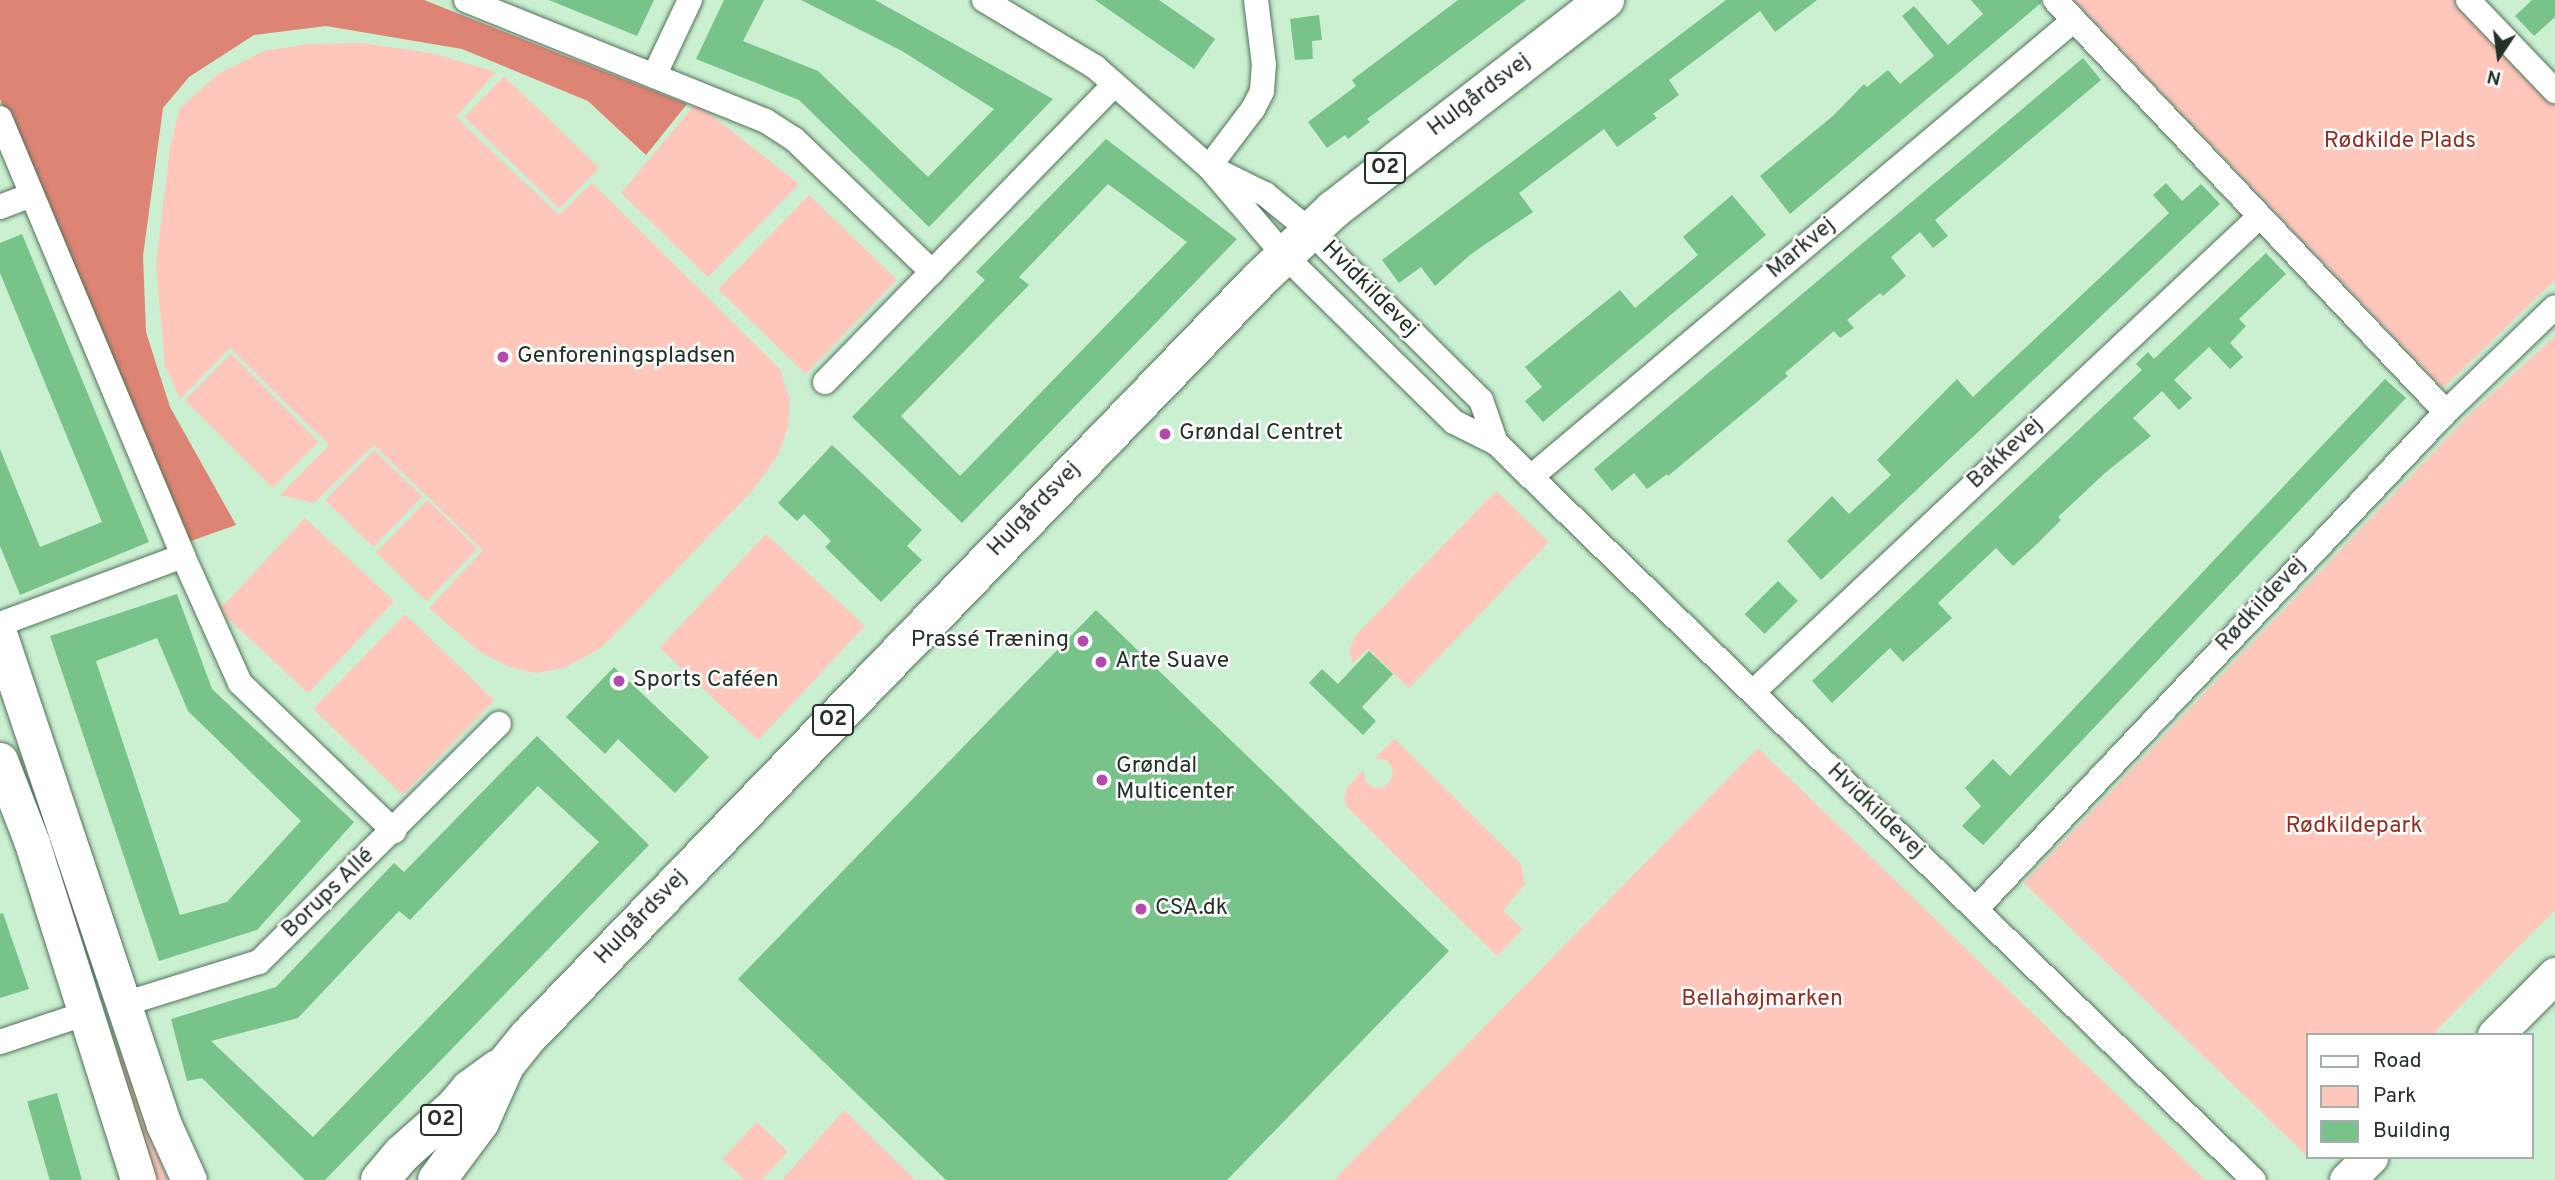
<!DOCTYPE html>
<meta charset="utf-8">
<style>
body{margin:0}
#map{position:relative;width:2555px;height:1180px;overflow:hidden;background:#caefd1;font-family:Overpass,sans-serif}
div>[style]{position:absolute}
.green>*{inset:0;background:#ffc6bc;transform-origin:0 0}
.forest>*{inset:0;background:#dd8475}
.building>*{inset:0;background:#77c389;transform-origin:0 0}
.roads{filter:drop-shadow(0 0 2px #527359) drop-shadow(0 0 2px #527359)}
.street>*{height:24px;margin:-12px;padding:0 12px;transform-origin:12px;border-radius:12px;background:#fff}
.secondary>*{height:35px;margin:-17.5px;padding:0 17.5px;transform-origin:17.5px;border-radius:17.5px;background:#fff}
.primary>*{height:38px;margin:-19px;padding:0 19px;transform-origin:19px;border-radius:19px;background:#fff}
.dots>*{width:19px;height:19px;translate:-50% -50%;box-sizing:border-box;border:4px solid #fff;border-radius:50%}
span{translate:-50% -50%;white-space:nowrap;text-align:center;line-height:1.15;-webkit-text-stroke:5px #fff;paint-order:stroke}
.shield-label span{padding:2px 5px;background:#fff;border:2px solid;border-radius:5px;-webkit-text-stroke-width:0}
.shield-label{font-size:21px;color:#233126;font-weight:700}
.street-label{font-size:23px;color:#233126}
.park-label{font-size:23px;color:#962d20}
.poi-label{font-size:23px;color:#233126}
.left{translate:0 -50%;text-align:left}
.right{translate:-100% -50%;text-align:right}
.legend{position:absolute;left:2306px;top:1033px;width:228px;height:126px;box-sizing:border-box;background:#fff;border:2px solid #a7ada8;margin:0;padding:9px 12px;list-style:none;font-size:21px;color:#233126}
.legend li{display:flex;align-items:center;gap:14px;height:35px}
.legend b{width:35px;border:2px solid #a7ada8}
.north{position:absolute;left:2464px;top:21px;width:70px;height:70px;-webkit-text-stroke:5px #fff;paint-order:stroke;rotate:193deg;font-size:19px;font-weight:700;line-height:28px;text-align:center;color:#233126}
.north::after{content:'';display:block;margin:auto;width:24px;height:32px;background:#233126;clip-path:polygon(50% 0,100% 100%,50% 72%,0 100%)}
</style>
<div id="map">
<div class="green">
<i style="clip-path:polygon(2074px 0,2456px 0,2555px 105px,2555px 280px,2443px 388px)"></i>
<i style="clip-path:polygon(361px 43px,431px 53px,496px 72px,456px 117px,559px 215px,592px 183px,780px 369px,790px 400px,788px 427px,778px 455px,753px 490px,601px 648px,564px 668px,536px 673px,510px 667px,480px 652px,429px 608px,483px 550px,374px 445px,314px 503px,280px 495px,329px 445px,230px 348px,180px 399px,165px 366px,156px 265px,170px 147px,180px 108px,218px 74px,264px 51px,309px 44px)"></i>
<i style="left:504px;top:76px;width:132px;height:57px;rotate:44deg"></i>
<i style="clip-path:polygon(696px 103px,799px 184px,708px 277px,621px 193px)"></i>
<i style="left:809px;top:195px;width:122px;height:131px;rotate:44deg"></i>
<i style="clip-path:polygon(2555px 336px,2555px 910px,2432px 1035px,2308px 1035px,2308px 1157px,2024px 883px,2468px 416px)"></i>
<i style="left:231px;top:354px;width:124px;height:65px;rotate:45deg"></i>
<i style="left:374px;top:450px;width:67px;height:70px;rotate:44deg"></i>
<i style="clip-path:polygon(1496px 491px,1549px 542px,1409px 688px,1368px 649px,1353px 663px,1349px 651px,1355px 636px)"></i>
<i style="left:427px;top:500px;width:70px;height:73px;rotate:44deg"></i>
<i style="left:305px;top:518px;width:122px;height:126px;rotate:43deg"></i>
<i style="left:766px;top:534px;width:135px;height:156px;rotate:43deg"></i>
<i style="left:405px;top:614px;width:124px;height:132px;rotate:44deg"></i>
<i style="clip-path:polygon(1395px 739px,1521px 864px,1525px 884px,1503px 911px,1523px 929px,1497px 956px,1348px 808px,1344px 799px,1347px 788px,1363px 770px,1366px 782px,1373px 787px,1382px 788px,1389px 783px,1393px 775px,1392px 767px,1386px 760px,1375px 758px)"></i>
<i style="clip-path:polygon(1758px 748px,2205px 1180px,1334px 1180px)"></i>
<i style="clip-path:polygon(121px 1050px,150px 1134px,168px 1180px,154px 1180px,116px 1052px)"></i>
<i style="clip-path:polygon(844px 1110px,915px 1180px,782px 1180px)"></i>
<i style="clip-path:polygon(757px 1122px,788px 1152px,761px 1180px,745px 1180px,722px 1159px)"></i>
</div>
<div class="forest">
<i style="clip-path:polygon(0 0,424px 0,687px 104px,646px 155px,588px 101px,462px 49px,326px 26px,254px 35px,189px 77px,163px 108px,143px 256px,146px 332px,170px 407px,236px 525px,188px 542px,0 99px)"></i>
</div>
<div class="building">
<i style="clip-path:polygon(549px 0,654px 0,637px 36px)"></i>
<i style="clip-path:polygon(724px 0,764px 0,743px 41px,818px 71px,928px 177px,994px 109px,902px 51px,801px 0,875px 0,1053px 99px,929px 227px,799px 100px,696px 59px)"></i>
<i style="clip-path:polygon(1095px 0,1159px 0,1215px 39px,1194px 69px)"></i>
<i style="clip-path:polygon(1458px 0,1526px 0,1367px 119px,1370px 122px,1348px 139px,1345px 135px,1327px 148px,1308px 122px,1356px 86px,1352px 80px)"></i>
<i style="clip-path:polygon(1726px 0,1817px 0,1775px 32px,1760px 11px,1669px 80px,1679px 95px,1653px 114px,1657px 118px,1617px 147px,1604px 129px,1519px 193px,1533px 212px,1471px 254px,1435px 286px,1421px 267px,1399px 283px,1382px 260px)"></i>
<i style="clip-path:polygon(1971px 0,2041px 0,2041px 3px,1790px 214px,1760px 176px,1834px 115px,1864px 84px,1867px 87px,1888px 70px,1900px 84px,1934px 56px,1902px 16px,1914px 6px,1948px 45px,1983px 14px)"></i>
<i style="clip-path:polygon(2532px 0,2555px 0,2555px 17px,2534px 36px,2515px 16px)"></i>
<i style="clip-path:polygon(1319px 15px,1322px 40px,1312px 41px,1313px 59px,1295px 60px,1290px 19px)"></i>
<i style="clip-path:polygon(2083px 58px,2101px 80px,1935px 220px,1948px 236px,1933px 248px,1920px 232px,1891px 257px,1906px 276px,1883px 296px,1880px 293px,1847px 320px,1854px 328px,1840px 338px,1834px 331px,1785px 373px,1788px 376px,1668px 476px,1667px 474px,1647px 489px,1634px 473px,1612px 491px,1594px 469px)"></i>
<i style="clip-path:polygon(evenodd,1106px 139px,1237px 239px,962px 523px,852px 417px,985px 280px,976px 272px,1106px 139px,1108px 184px,1187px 242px,960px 476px,901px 416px,1029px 285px,1019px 277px,1108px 184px)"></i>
<i style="clip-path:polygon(2166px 183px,2182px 201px,2201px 184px,2220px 204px,1821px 580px,1787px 541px,1832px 496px,1849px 514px,1891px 475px,1877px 460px,1957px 379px,1973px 397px,2169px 213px,2153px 195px)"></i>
<i style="clip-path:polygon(1732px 195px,1766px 235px,1543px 422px,1525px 401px,1542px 387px,1525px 367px,1620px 290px,1635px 308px,1698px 255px,1683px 237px)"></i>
<i style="clip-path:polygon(22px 234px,149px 542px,20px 595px,0 546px,0 449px,40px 547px,102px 522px,0 273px,0 243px)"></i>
<i style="clip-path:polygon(2266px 253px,2286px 274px,2239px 319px,2246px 326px,2230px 343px,2243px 357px,2230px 369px,2209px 347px,2174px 380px,2192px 398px,2179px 410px,2162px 391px,2133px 418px,2151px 436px,2105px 473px,2058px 517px,2061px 520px,2038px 543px,2013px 566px,1996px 548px,1938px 603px,1952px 618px,1903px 662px,1890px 648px,1832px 703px,1812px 681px,2142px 370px,2136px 364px,2148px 352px,2154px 359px)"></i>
<i style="clip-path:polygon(2385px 379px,2406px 398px,1983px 845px,1962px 826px,1981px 806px,1965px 788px,1993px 759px,2010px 776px)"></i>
<i style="clip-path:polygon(832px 445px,922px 530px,907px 546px,922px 560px,881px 602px,825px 547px,831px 541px,804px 514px,797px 521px,778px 503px)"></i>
<i style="left:1778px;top:581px;width:28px;height:47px;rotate:45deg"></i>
<i style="clip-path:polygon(evenodd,177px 594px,212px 689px,354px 822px,257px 930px,159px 961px,50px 636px,177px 594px,157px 638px,188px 711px,301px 821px,227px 902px,180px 915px,96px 661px,157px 638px)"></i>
<i style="clip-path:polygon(1096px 610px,1449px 951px,1227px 1180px,946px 1180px,738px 979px)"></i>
<i style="clip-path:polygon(1369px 651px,1393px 674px,1362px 707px,1376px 721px,1363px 735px,1309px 683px,1322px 669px,1338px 684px)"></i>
<i style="clip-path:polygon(614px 667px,709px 757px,675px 793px,618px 739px,605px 754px,566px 717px)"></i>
<i style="clip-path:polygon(evenodd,537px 736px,649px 845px,325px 1180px,305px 1180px,202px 1078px,187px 1081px,171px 1019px,276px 987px,394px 863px,404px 872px,537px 736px,538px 786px,599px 842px,313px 1137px,211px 1041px,298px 1018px,399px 911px,410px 920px,538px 786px)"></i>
<i style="clip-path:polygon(3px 913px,29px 989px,0 998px,0 914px)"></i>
<i style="left:57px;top:1093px;width:91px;height:31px;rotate:74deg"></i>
</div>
<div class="roads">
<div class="street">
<i style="left:466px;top:0;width:323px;rotate:22deg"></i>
<i style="left:766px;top:121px;width:33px;rotate:33deg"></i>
<i style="left:794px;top:139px;width:192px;rotate:43.9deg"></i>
<i style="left:984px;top:0;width:130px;rotate:31.1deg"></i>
<i style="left:1095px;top:67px;width:152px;rotate:41.3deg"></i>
<i style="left:1209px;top:167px;width:116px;rotate:49.6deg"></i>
<i style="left:1284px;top:255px;width:238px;rotate:44.5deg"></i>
<i style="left:1454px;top:422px;width:47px;rotate:26.6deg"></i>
<i style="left:1496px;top:443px;width:1057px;rotate:44.2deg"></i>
<i style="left:2055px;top:0;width:568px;rotate:46.5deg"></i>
<i style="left:2468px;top:0;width:126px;rotate:46.3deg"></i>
<i style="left:654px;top:76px;width:84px;rotate:-64.7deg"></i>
<i style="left:0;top:118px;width:475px;rotate:67.3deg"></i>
<i style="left:183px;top:556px;width:139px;rotate:65.8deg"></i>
<i style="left:240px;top:683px;width:214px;rotate:43.9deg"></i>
<i style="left:1209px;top:167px;width:73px;rotate:-52.8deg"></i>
<i style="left:1253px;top:109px;width:20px;rotate:-63deg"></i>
<i style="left:1262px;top:91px;width:26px;rotate:-86deg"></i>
<i style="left:1264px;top:65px;width:65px;rotate:-97deg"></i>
<i style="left:1216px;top:170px;width:55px;rotate:26.1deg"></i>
<i style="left:1265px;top:194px;width:57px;rotate:39.3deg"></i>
<i style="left:1309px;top:230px;width:242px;rotate:44.7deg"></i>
<i style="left:1481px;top:400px;width:46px;rotate:70.8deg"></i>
<i style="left:0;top:207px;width:33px;rotate:-21deg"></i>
<i style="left:825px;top:382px;width:414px;rotate:-45.8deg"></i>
<i style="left:1531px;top:477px;width:710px;rotate:-40.08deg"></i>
<i style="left:0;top:624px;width:195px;rotate:-20.4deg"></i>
<i style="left:1753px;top:692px;width:694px;rotate:-43.19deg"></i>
<i style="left:1976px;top:909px;width:684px;rotate:-46.6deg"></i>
<i style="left:2446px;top:412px;width:151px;rotate:-43.9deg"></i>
<i style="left:124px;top:1004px;width:141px;rotate:-17.3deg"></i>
<i style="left:259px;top:962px;width:338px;rotate:-44.8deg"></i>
<i style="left:0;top:1042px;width:92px;rotate:-18.4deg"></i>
</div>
<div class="secondary">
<i style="left:0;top:636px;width:516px;rotate:71.46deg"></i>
<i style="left:164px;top:1125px;width:60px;rotate:65.6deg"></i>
<i style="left:0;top:760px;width:89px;rotate:68.9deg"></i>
<i style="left:32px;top:843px;width:353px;rotate:72.5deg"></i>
<i style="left:2495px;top:1035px;width:85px;rotate:-45deg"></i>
<i style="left:2347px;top:1180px;width:33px;rotate:-45deg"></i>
</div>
<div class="primary">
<i style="left:380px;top:1180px;width:34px;rotate:-50deg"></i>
<i style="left:402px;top:1154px;width:71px;rotate:-41.6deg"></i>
<i style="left:455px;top:1107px;width:23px;rotate:-50deg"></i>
<i style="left:470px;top:1089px;width:34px;rotate:-36deg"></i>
<i style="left:437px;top:1180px;width:72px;rotate:-53.4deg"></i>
<i style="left:480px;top:1122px;width:64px;rotate:-65.9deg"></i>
<i style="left:506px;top:1064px;width:36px;rotate:-51deg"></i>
<i style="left:529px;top:1036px;width:1051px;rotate:-46deg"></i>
<i style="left:1259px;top:280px;width:102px;rotate:-43.4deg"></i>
<i style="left:1333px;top:210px;width:344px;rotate:-37.7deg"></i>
</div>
</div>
<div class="dots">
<i style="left:503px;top:357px;background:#b34aac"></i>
<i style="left:1165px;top:434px;background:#b34aac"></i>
<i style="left:1083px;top:641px;background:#b34aac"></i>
<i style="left:1101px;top:662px;background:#b34aac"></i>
<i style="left:619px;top:681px;background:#b34aac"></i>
<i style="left:1102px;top:780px;background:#b34aac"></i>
<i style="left:1141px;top:909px;background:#b34aac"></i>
</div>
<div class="shield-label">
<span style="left:1385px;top:168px">O2</span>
<span style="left:833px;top:720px">O2</span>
<span style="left:441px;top:1120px">O2</span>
</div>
<div class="street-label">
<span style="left:1480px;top:96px;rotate:-37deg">Hulgårdsvej</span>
<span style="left:1802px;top:249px;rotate:-40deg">Markvej</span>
<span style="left:1369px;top:290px;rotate:45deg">Hvidkildevej</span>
<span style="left:2006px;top:454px;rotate:-43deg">Bakkevej</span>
<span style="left:1035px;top:510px;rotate:-46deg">Hulgårdsvej</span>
<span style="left:2262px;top:605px;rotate:-47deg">Rødkildevej</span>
<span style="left:1875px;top:812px;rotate:44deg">Hvidkildevej</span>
<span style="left:329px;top:894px;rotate:-44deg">Borups Allé</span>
<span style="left:642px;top:918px;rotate:-46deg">Hulgårdsvej</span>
</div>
<div class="park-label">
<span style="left:2400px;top:142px">Rødkilde Plads</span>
<span style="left:2354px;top:827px">Rødkildepark</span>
<span style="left:1762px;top:1000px">Bellahøjmarken</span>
</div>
<div class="poi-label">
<span class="left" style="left:517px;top:357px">Genforeningspladsen</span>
<span class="left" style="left:1179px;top:434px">Grøndal Centret</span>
<span class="right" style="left:1069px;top:641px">Prassé Træning</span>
<span class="left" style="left:1115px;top:662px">Arte Suave</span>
<span class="left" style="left:633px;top:681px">Sports Caféen</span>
<span class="left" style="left:1116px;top:780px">Grøndal<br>Multicenter</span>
<span class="left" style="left:1155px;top:909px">CSA.dk</span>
</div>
<ul class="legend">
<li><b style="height:9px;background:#fff"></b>Road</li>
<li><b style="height:19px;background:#ffc6bc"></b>Park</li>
<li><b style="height:19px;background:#77c389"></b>Building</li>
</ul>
<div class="north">N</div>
</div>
